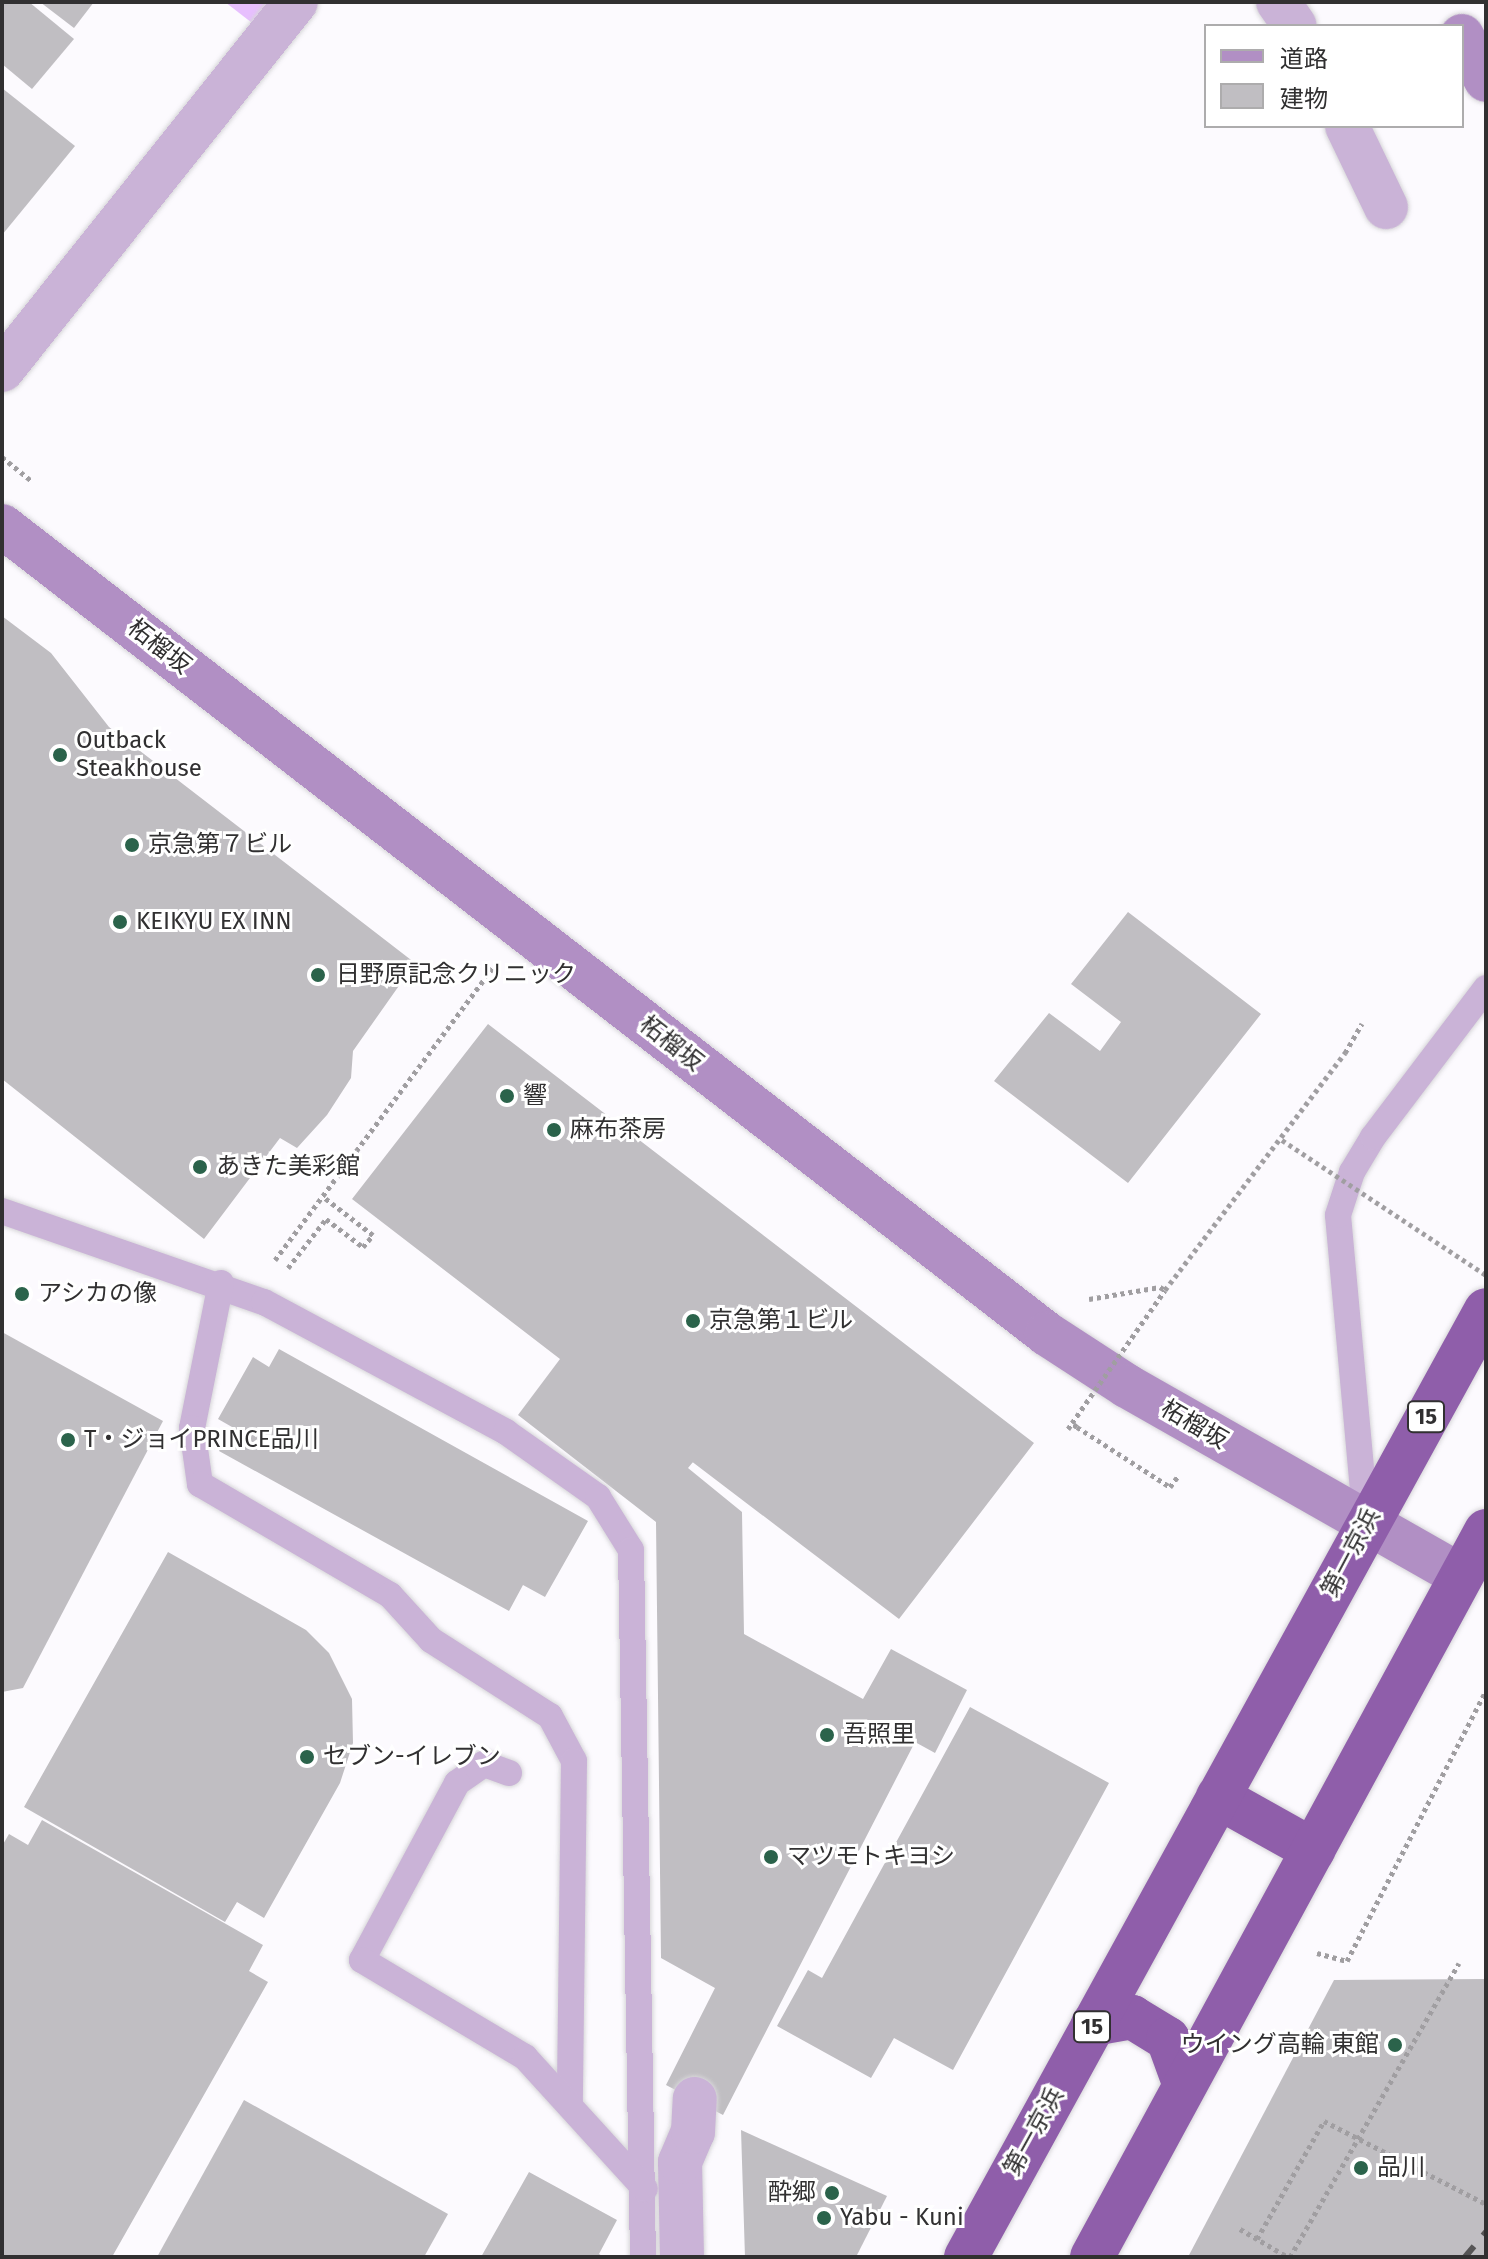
<!DOCTYPE html>
<meta charset="utf-8">
<style>
body{margin:0}
#map{position:relative;width:1488px;height:2259px;overflow:hidden;background:#fcfafe;font-family:"Fira Sans","Noto Sans JP",sans-serif}
div>[style]{position:absolute}
.green>*{inset:0;background:#e7bffe}
.building>*{inset:0;background:#c0bec2}
.path>*{height:5px;margin-top:-2.5px;transform-origin:0;background:repeating-linear-gradient(90deg,#a09ea1 0 4px,transparent 0 8px)}
.roads{filter:drop-shadow(0 0 2px #d7d6d9) drop-shadow(0 0 2px #d7d6d9)}
.lane>*{height:26px;margin:-13px;padding:0 13px;transform-origin:13px;border-radius:13px;background:#cab3d7}
.street>*{height:44px;margin:-22px;padding:0 22px;transform-origin:22px;border-radius:22px;background:#cab3d7}
.secondary>*{height:44px;margin:-22px;padding:0 22px;transform-origin:22px;border-radius:22px;background:#b18fc4}
.highway>*{height:44px;margin:-22px;padding:0 22px;transform-origin:22px;border-radius:22px;background:#8f5eaa}
.rail>*{height:6px;margin-top:-3px;transform-origin:0;background:repeating-linear-gradient(90deg,#565556 0 14px,transparent 0 28px)}
.path-bridge>*{height:5px;margin-top:-2.5px;transform-origin:0;background:repeating-linear-gradient(90deg,#a09ea1 0 4px,transparent 0 8px)}
.dots>*{width:22px;height:22px;translate:-50% -50%;box-sizing:border-box;border:4px solid #fff;border-radius:50%}
span{translate:-50% -50%;white-space:nowrap;text-align:center;line-height:1.15;-webkit-text-stroke:6px #fff;paint-order:stroke}
.shield-label span{padding:2px 6px;background:#fff;border:2px solid;border-radius:6px;-webkit-text-stroke-width:0}
.shield-label{font-size:22px;color:#313031;font-weight:700}
.street-label{font-size:24px;color:#313031}
.poi-label{font-size:24px;color:#313031}
.left{translate:0 -50%;text-align:left}
.right{translate:-100% -50%;text-align:right}
.frame{position:absolute;inset:0;border:4px solid #313031;pointer-events:none}
.legend{position:absolute;left:1204px;top:24px;width:260px;height:104px;box-sizing:border-box;background:#fff;border:2px solid #adacad;margin:0;padding:10px 14px;list-style:none;font-size:24px;color:#313031}
.legend li{display:flex;align-items:center;gap:16px;height:40px}
.legend b{width:40px;border:2px solid #adacad}
</style>
<div id="map">
<div class="green">
<i style="clip-path:polygon(225px 2px,296px 2px,269px 36px)"></i>
</div>
<div class="building">
<i style="clip-path:polygon(2px 2px,29px 2px,74px 39px,32px 89px,2px 64px)"></i>
<i style="clip-path:polygon(40px 2px,94px 2px,74px 28px)"></i>
<i style="clip-path:polygon(2px 88px,75px 146px,2px 235px)"></i>
<i style="clip-path:polygon(2px 616px,51px 653px,109px 727px,415px 963px,353px 1051px,351px 1078px,327px 1115px,297px 1148px,280px 1138px,204px 1239px,2px 1079px)"></i>
<i style="clip-path:polygon(1128px 912px,1261px 1014px,1128px 1183px,994px 1081px,1049px 1013px,1100px 1051px,1121px 1022px,1071px 984px)"></i>
<i style="clip-path:polygon(488px 1024px,1034px 1443px,899px 1619px,678px 1451px,693px 1462px,688px 1468px,742px 1512px,744px 1634px,863px 1699px,891px 1649px,967px 1690px,935px 1753px,915px 1742px,723px 2115px,666px 2085px,715px 1988px,661px 1958px,656px 1522px,518px 1415px,560px 1359px,352px 1199px)"></i>
<i style="clip-path:polygon(2px 1332px,163px 1421px,23px 1688px,2px 1692px)"></i>
<i style="clip-path:polygon(279px 1349px,588px 1521px,545px 1597px,523px 1585px,509px 1611px,219px 1451px,232px 1427px,218px 1419px,253px 1357px,269px 1367px)"></i>
<i style="clip-path:polygon(168px 1552px,306px 1630px,329px 1653px,352px 1699px,353px 1743px,340px 1783px,264px 1918px,237px 1902px,225px 1922px,24px 1807px)"></i>
<i style="clip-path:polygon(970px 1707px,1109px 1783px,953px 2070px,894px 2038px,871px 2078px,777px 2026px,808px 1970px,822px 1978px)"></i>
<i style="clip-path:polygon(42px 1820px,263px 1945px,249px 1971px,268px 1982px,112px 2257px,2px 2257px,2px 1846px,9px 1834px,28px 1845px)"></i>
<i style="clip-path:polygon(1486px 1979px,1486px 2257px,1188px 2257px,1334px 1980px)"></i>
<i style="clip-path:polygon(244px 2100px,448px 2214px,424px 2257px,157px 2257px)"></i>
<i style="clip-path:polygon(741px 2130px,887px 2196px,856px 2257px,745px 2257px)"></i>
<i style="clip-path:polygon(529px 2172px,617px 2220px,599px 2254px,604px 2257px,481px 2257px)"></i>
</div>
<div class="path">
<i style="left:2px;top:457px;width:38px;rotate:39deg"></i>
<i style="left:1345px;top:1053px;width:34px;rotate:-60deg"></i>
<i style="left:275px;top:1260px;width:365px;rotate:-53.3deg"></i>
<i style="left:288px;top:1268px;width:62px;rotate:-52.2deg"></i>
<i style="left:326px;top:1219px;width:46px;rotate:37.1deg"></i>
<i style="left:363px;top:1247px;width:16px;rotate:-50deg"></i>
<i style="left:373px;top:1235px;width:61px;rotate:-142.4deg"></i>
<i style="left:1089px;top:1299px;width:72px;rotate:-9.6deg"></i>
<i style="left:1160px;top:1287px;width:6px;rotate:31deg"></i>
<i style="left:1077px;top:1427px;width:111px;rotate:32.8deg"></i>
<i style="left:1170px;top:1487px;width:14px;rotate:-54deg"></i>
<i style="left:1068px;top:1429px;width:7px;rotate:-56deg"></i>
<i style="left:1317px;top:1953px;width:31px;rotate:15deg"></i>
<i style="left:1347px;top:1961px;width:304px;rotate:-62.8deg"></i>
<i style="left:1240px;top:2229px;width:56px;rotate:30.3deg"></i>
<i style="left:1257px;top:2239px;width:136px;rotate:-60.4deg"></i>
<i style="left:1324px;top:2121px;width:182px;rotate:27.1deg"></i>
<i style="left:1290px;top:2257px;width:339px;rotate:-60.1deg"></i>
</div>
<div class="roads">
<div class="lane">
<i style="left:2px;top:1211px;width:277px;rotate:19.2deg"></i>
<i style="left:264px;top:1302px;width:275px;rotate:28.2deg"></i>
<i style="left:506px;top:1432px;width:113px;rotate:35.2deg"></i>
<i style="left:598px;top:1497px;width:62px;rotate:58.1deg"></i>
<i style="left:631px;top:1550px;width:707px;rotate:89.03deg"></i>
<i style="left:221px;top:1283px;width:148px;rotate:101.3deg"></i>
<i style="left:192px;top:1428px;width:57px;rotate:81.9deg"></i>
<i style="left:200px;top:1484px;width:220px;rotate:30.3deg"></i>
<i style="left:390px;top:1595px;width:61px;rotate:47.7deg"></i>
<i style="left:431px;top:1640px;width:141px;rotate:32.6deg"></i>
<i style="left:550px;top:1716px;width:51px;rotate:61.9deg"></i>
<i style="left:574px;top:1761px;width:343px;rotate:90.7deg"></i>
<i style="left:1366px;top:1523px;width:309px;rotate:-95.2deg"></i>
<i style="left:1338px;top:1215px;width:45px;rotate:-72deg"></i>
<i style="left:1352px;top:1172px;width:41px;rotate:-59deg"></i>
<i style="left:1373px;top:1137px;width:187px;rotate:-52.8deg"></i>
<i style="left:509px;top:1773px;width:27px;rotate:-160deg"></i>
<i style="left:484px;top:1764px;width:33px;rotate:145deg"></i>
<i style="left:457px;top:1783px;width:201px;rotate:118.2deg"></i>
<i style="left:362px;top:1960px;width:190px;rotate:30.8deg"></i>
<i style="left:525px;top:2057px;width:178px;rotate:47.7deg"></i>
</div>
<div class="street">
<i style="left:1278px;top:2px;width:29px;rotate:55deg"></i>
<i style="left:1347px;top:126px;width:90px;rotate:64.3deg"></i>
<i style="left:2px;top:370px;width:471px;rotate:-51.4deg"></i>
<i style="left:682px;top:2257px;width:95px;rotate:-91.2deg"></i>
<i style="left:680px;top:2162px;width:33px;rotate:-67deg"></i>
<i style="left:693px;top:2132px;width:33px;rotate:-87deg"></i>
</div>
<div class="secondary">
<i style="left:1462px;top:36px;width:50px;rotate:61.4deg"></i>
<i style="left:2px;top:526px;width:1321px;rotate:37.71deg"></i>
<i style="left:1047px;top:1334px;width:95px;rotate:33deg"></i>
<i style="left:1127px;top:1386px;width:384px;rotate:29.6deg"></i>
</div>
<div class="highway">
<i style="left:1218px;top:1797px;width:109px;rotate:29.2deg"></i>
<i style="left:1093px;top:2024px;width:40px;rotate:-10deg"></i>
<i style="left:1132px;top:2017px;width:42px;rotate:31.4deg"></i>
<i style="left:1168px;top:2039px;width:47px;rotate:70deg"></i>
<i style="left:966px;top:2257px;width:1080px;rotate:-61.23deg"></i>
<i style="left:1092px;top:2257px;width:826px;rotate:-61.51deg"></i>
</div>
</div>
<div class="rail">
<i style="left:1465px;top:2257px;width:33px;rotate:-50deg"></i>
</div>
<div class="path-bridge">
<i style="left:1282px;top:1140px;width:245px;rotate:33.5deg"></i>
<i style="left:1077px;top:1427px;width:6px;rotate:-141deg"></i>
<i style="left:1072px;top:1423px;width:162px;rotate:-55deg"></i>
<i style="left:1165px;top:1290px;width:298px;rotate:-52.8deg"></i>
</div>
<div class="dots">
<i style="left:60px;top:755px;background:#2b634b"></i>
<i style="left:132px;top:845px;background:#2b634b"></i>
<i style="left:120px;top:922px;background:#2b634b"></i>
<i style="left:318px;top:975px;background:#2b634b"></i>
<i style="left:507px;top:1096px;background:#2b634b"></i>
<i style="left:554px;top:1130px;background:#2b634b"></i>
<i style="left:200px;top:1167px;background:#2b634b"></i>
<i style="left:22px;top:1294px;background:#2b634b"></i>
<i style="left:693px;top:1321px;background:#2b634b"></i>
<i style="left:68px;top:1440px;background:#2b634b"></i>
<i style="left:827px;top:1735px;background:#2b634b"></i>
<i style="left:307px;top:1757px;background:#2b634b"></i>
<i style="left:771px;top:1857px;background:#2b634b"></i>
<i style="left:1395px;top:2045px;background:#2b634b"></i>
<i style="left:1361px;top:2168px;background:#2b634b"></i>
<i style="left:832px;top:2193px;background:#2b634b"></i>
<i style="left:824px;top:2218px;background:#2b634b"></i>
</div>
<div class="shield-label">
<span style="left:1426px;top:1417px">15</span>
<span style="left:1092px;top:2027px">15</span>
</div>
<div class="street-label">
<span style="left:159px;top:647px;rotate:38deg">柘榴坂</span>
<span style="left:671px;top:1044px;rotate:38deg">柘榴坂</span>
<span style="left:1194px;top:1425px;rotate:30deg">柘榴坂</span>
<span style="left:1351px;top:1553px;rotate:-62deg">第一京浜</span>
<span style="left:1034px;top:2132px;rotate:-61deg">第一京浜</span>
</div>
<div class="poi-label">
<span class="left" style="left:76px;top:755px">Outback<br>Steakhouse</span>
<span class="left" style="left:148px;top:845px">京急第７ビル</span>
<span class="left" style="left:136px;top:922px">KEIKYU EX INN</span>
<span class="left" style="left:336px;top:975px">日野原記念クリニック</span>
<span class="left" style="left:523px;top:1096px">響</span>
<span class="left" style="left:570px;top:1130px">麻布茶房</span>
<span class="left" style="left:216px;top:1167px">あきた美彩館</span>
<span class="left" style="left:38px;top:1294px">アシカの像</span>
<span class="left" style="left:709px;top:1321px">京急第１ビル</span>
<span class="left" style="left:84px;top:1440px">T・ジョイPRINCE品川</span>
<span class="left" style="left:843px;top:1735px">吾照里</span>
<span class="left" style="left:323px;top:1757px">セブン-イレブン</span>
<span class="left" style="left:787px;top:1857px">マツモトキヨシ</span>
<span class="right" style="left:1379px;top:2045px">ウイング高輪 東館</span>
<span class="left" style="left:1377px;top:2168px">品川</span>
<span class="right" style="left:816px;top:2193px">酔郷</span>
<span class="left" style="left:840px;top:2218px">Yabu - Kuni</span>
</div>
<div class="frame"></div>
<ul class="legend">
<li><b style="height:10px;background:#b18fc4"></b>道路</li>
<li><b style="height:22px;background:#c0bec2"></b>建物</li>
</ul>
</div>
